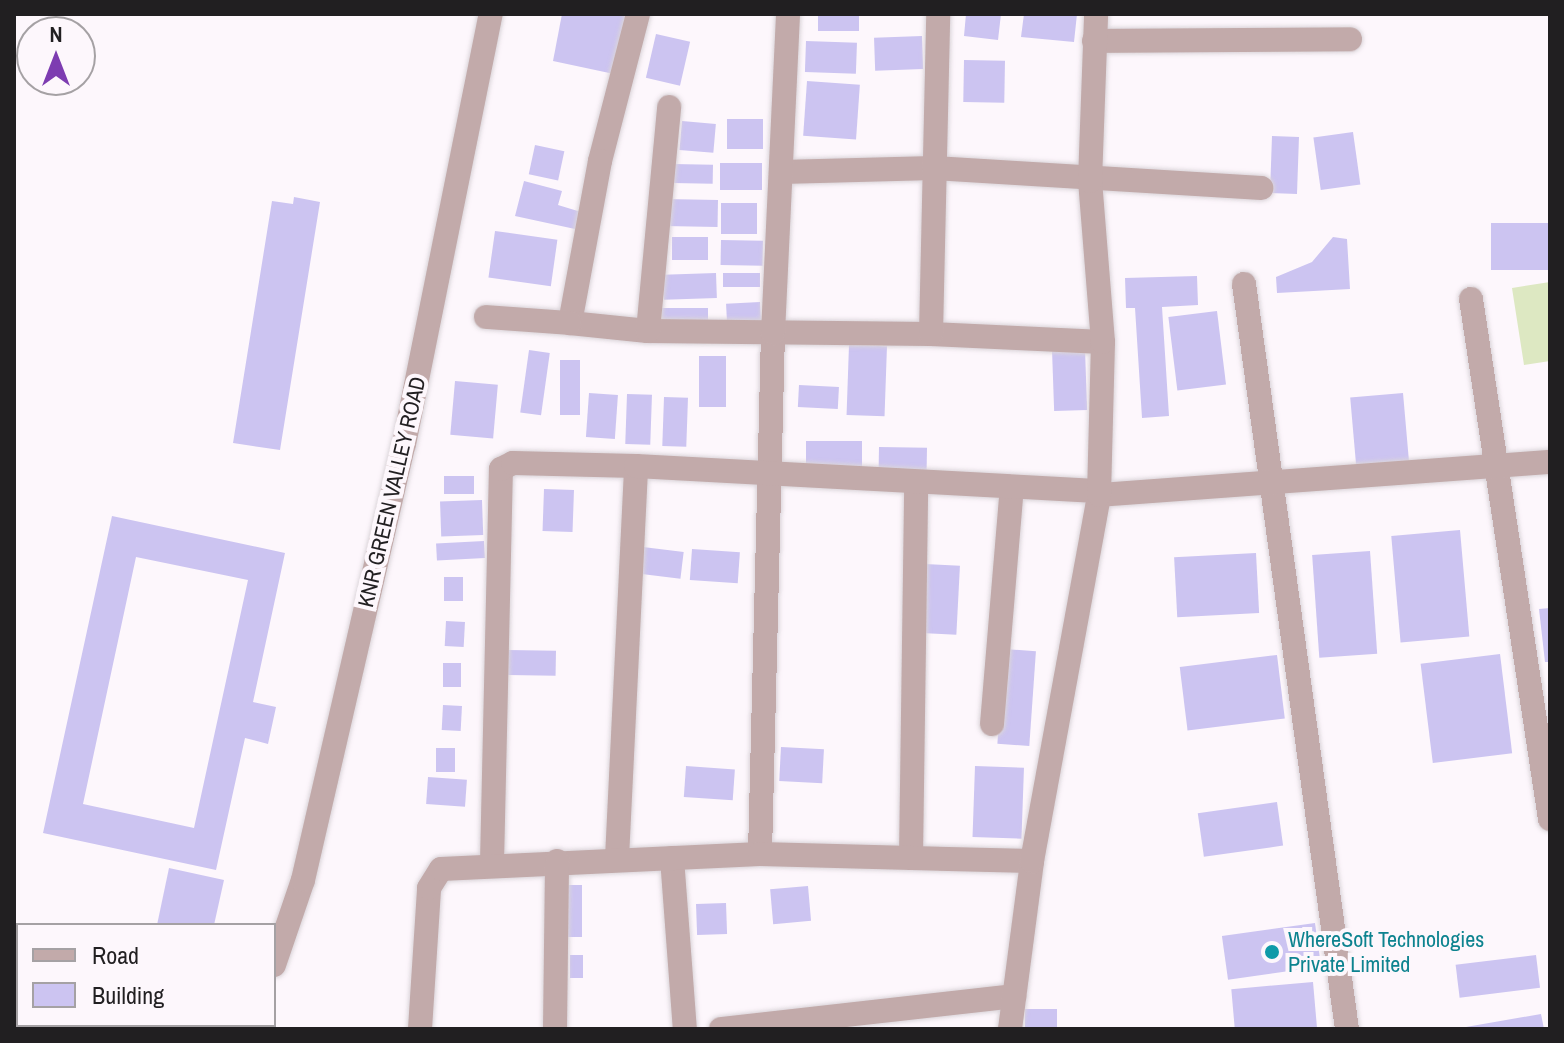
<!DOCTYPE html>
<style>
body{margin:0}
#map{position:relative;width:1564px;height:1043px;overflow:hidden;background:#fdf7fc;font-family:"Archivo Narrow",sans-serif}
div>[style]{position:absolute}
.green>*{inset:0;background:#dde8c2}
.building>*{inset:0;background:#ccc4f1;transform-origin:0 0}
.roads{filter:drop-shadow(0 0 2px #dad4d9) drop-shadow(0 0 2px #dad4d9)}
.minor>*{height:24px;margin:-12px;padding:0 12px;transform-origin:12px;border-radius:12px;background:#c2aaaa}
.dots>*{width:22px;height:22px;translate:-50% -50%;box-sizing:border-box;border:4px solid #fdf7fc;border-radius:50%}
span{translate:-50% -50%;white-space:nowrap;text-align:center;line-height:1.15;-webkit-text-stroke:8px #fdf7fc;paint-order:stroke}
.street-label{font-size:22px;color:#211f21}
.culture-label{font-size:22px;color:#0d838f}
.left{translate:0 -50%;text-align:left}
.frame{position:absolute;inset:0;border:16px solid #211f21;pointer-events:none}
.legend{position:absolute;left:16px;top:923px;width:260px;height:104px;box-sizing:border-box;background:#fdf7fc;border:2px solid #a5a1a4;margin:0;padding:10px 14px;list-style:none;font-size:24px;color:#211f21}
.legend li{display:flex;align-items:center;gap:16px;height:40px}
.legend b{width:40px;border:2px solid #a5a1a4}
.north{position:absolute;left:16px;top:16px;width:80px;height:80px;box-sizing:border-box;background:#fdf7fc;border:2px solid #a5a1a4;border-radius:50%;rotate:0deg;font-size:22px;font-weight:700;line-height:32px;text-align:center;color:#211f21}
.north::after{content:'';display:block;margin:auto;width:28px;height:36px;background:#7d3cb1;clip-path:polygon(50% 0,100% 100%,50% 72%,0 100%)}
</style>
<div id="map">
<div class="green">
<i style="clip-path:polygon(1550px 282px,1550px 361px,1524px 365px,1512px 288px)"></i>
</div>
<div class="building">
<i style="clip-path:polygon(562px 14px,627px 14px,614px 74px,553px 61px)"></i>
<i style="left:818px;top:14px;width:41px;height:17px"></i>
<i style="clip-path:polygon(966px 14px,1001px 14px,998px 40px,964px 36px)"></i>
<i style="clip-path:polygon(1024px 14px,1077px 14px,1074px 42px,1021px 37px)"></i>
<i style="left:656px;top:34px;width:35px;height:45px;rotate:13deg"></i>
<i style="left:922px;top:36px;width:33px;height:48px;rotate:88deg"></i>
<i style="left:806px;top:41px;width:51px;height:31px;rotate:2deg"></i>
<i style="left:964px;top:60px;width:41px;height:42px;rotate:1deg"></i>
<i style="left:807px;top:81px;width:53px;height:55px;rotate:4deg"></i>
<i style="left:727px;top:119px;width:36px;height:30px"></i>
<i style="left:682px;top:121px;width:34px;height:29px;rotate:5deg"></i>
<i style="left:1353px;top:132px;width:53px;height:40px;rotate:82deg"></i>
<i style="left:1272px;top:136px;width:27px;height:57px;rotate:2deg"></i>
<i style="left:535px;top:145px;width:30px;height:30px;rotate:12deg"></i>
<i style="left:720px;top:163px;width:42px;height:27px"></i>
<i style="left:673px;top:164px;width:40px;height:19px;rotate:1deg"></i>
<i style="clip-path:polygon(524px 181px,562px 191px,558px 205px,581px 212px,575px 229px,515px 216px)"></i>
<i style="clip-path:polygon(294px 197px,320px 202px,280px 450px,233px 443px,272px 201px,293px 204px)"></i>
<i style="left:665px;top:199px;width:53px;height:27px;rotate:1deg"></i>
<i style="left:721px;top:203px;width:36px;height:31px"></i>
<i style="left:1491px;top:223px;width:59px;height:47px"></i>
<i style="left:495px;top:231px;width:63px;height:47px;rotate:8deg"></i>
<i style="left:672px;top:237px;width:36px;height:23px"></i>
<i style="clip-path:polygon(1333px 237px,1347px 239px,1350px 289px,1277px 293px,1276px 277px,1312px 262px)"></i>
<i style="left:721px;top:240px;width:42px;height:25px;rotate:1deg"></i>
<i style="left:716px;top:273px;width:25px;height:53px;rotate:88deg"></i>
<i style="left:723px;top:273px;width:37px;height:14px"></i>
<i style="clip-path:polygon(1197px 276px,1198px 305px,1162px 307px,1169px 416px,1142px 418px,1135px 308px,1126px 308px,1125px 278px)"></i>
<i style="left:760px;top:302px;width:21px;height:34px;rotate:87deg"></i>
<i style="left:662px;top:308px;width:46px;height:16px"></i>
<i style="left:1217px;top:311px;width:74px;height:49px;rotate:83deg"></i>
<i style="left:849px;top:345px;width:38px;height:70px;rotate:2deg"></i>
<i style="left:1085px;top:349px;width:61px;height:33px;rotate:88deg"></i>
<i style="left:529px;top:350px;width:21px;height:63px;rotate:8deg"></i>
<i style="left:699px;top:356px;width:27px;height:51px"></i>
<i style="left:560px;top:360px;width:20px;height:55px"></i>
<i style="left:455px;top:381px;width:43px;height:54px;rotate:5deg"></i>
<i style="left:799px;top:385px;width:40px;height:22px;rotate:3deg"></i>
<i style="left:589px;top:393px;width:29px;height:44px;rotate:4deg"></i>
<i style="left:1403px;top:393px;width:68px;height:53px;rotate:85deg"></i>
<i style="left:627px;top:394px;width:25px;height:50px;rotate:2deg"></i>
<i style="left:664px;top:397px;width:24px;height:49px;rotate:2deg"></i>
<i style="left:806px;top:441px;width:56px;height:30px"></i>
<i style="left:879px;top:447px;width:48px;height:24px;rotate:1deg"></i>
<i style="left:474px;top:476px;width:18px;height:30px;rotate:90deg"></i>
<i style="left:544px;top:489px;width:30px;height:42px;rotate:2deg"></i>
<i style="left:482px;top:500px;width:35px;height:42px;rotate:88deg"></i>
<i style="clip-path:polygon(evenodd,112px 516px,285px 553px,253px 702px,276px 707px,268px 744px,245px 738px,216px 870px,43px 833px,112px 516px,136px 557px,248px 580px,194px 828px,83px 804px,136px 557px)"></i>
<i style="left:1460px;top:530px;width:107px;height:69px;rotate:85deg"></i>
<i style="left:484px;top:541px;width:17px;height:48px;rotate:87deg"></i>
<i style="left:643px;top:547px;width:41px;height:27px;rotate:7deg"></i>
<i style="left:692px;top:549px;width:48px;height:31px;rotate:4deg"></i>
<i style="left:1370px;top:551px;width:103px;height:58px;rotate:86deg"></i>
<i style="left:1256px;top:553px;width:60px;height:82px;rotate:87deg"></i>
<i style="left:925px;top:564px;width:35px;height:69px;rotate:3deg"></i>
<i style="left:444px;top:577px;width:19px;height:24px"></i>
<i style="clip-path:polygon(1550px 608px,1550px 662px,1545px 662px,1539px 609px)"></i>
<i style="left:446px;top:621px;width:19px;height:25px;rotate:3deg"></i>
<i style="left:1004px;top:649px;width:32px;height:95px;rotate:4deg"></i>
<i style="left:508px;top:650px;width:48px;height:25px;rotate:1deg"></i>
<i style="left:1500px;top:654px;width:100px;height:80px;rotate:83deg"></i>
<i style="left:1277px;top:655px;width:64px;height:98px;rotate:83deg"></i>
<i style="left:443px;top:663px;width:18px;height:24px"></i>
<i style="left:443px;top:705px;width:19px;height:25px;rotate:3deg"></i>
<i style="left:781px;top:747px;width:43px;height:34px;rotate:3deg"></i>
<i style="left:436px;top:748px;width:19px;height:24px"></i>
<i style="left:686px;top:766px;width:49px;height:31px;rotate:4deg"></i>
<i style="left:975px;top:766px;width:49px;height:71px;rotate:2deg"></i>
<i style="left:428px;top:777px;width:39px;height:27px;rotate:4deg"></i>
<i style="left:1277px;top:802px;width:44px;height:80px;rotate:82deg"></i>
<i style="clip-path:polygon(169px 868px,224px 880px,214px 925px,157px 925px)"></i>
<i style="left:567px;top:885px;width:15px;height:52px"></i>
<i style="left:808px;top:886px;width:35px;height:38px;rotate:85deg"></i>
<i style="left:726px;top:903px;width:31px;height:30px;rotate:88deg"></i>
<i style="left:1315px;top:923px;width:44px;height:94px;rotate:82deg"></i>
<i style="left:570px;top:955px;width:13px;height:23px"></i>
<i style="left:1536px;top:955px;width:33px;height:81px;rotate:83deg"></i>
<i style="left:1313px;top:982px;width:47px;height:82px;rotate:85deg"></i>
<i style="left:1057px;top:1009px;width:20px;height:32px;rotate:90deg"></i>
<i style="clip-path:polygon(1541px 1014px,1544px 1029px,1466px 1029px,1466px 1027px)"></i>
</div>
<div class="roads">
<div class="minor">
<i style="left:638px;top:14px;width:152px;rotate:104.5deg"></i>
<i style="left:600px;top:161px;width:165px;rotate:100.5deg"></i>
<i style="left:570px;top:323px;width:78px;rotate:5.9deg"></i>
<i style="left:648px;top:331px;width:283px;rotate:0.6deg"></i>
<i style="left:931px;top:334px;width:172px;rotate:2.7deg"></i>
<i style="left:1094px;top:41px;width:256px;rotate:-0.4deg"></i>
<i style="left:781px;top:172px;width:153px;rotate:-1.5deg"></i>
<i style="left:934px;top:168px;width:328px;rotate:3.5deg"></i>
<i style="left:1244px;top:284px;width:752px;rotate:82.13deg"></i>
<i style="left:1471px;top:299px;width:526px;rotate:81.36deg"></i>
<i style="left:486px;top:317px;width:84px;rotate:4.1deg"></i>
<i style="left:648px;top:331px;width:225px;rotate:-84.6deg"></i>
<i style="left:931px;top:334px;width:320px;rotate:-88.7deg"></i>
<i style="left:1099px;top:495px;width:452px;rotate:-4.2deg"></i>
<i style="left:992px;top:724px;width:237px;rotate:-85.2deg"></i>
<i style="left:760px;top:854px;width:521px;rotate:-88.57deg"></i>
<i style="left:773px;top:333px;width:319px;rotate:-87.3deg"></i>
<i style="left:617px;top:858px;width:392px;rotate:-87.2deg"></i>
<i style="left:672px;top:858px;width:171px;rotate:85.7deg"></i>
<i style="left:911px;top:858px;width:375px;rotate:-89.2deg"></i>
<i style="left:492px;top:863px;width:394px;rotate:-88.7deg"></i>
<i style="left:501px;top:469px;width:13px;rotate:-27deg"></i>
<i style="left:513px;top:463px;width:123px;rotate:1.4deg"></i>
<i style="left:636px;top:466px;width:461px;rotate:3.1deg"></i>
<i style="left:274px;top:965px;width:90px;rotate:-71.2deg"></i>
<i style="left:303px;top:880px;width:448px;rotate:-77deg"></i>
<i style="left:404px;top:444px;width:439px;rotate:-78.6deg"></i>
<i style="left:253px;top:1029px;width:4px;rotate:-63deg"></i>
<i style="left:420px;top:1029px;width:141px;rotate:-86.3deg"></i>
<i style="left:429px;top:888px;width:22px;rotate:-58deg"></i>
<i style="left:441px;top:869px;width:319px;rotate:-2.7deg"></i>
<i style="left:760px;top:854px;width:272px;rotate:1.5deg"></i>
<i style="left:555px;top:1029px;width:168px;rotate:-89.3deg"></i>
<i style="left:721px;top:1029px;width:295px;rotate:-6.4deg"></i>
<i style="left:1010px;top:1029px;width:169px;rotate:-82.5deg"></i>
<i style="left:1032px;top:861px;width:372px;rotate:-79.6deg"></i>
<i style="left:1099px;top:495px;width:153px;rotate:-88.5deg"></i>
<i style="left:1103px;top:342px;width:162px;rotate:-94.6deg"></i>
<i style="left:1090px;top:181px;width:167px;rotate:-87.9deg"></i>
</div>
</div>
<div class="dots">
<i style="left:1272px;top:952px;background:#0f9aa8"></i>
</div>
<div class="street-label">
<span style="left:392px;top:492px;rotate:-77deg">KNR GREEN VALLEY ROAD</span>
</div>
<div class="culture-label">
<span class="left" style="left:1288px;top:952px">WhereSoft Technologies<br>Private Limited</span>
</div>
<div class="frame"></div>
<ul class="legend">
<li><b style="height:10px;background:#c2aaaa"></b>Road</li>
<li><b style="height:22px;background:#ccc4f1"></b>Building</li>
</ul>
<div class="north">N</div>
</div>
